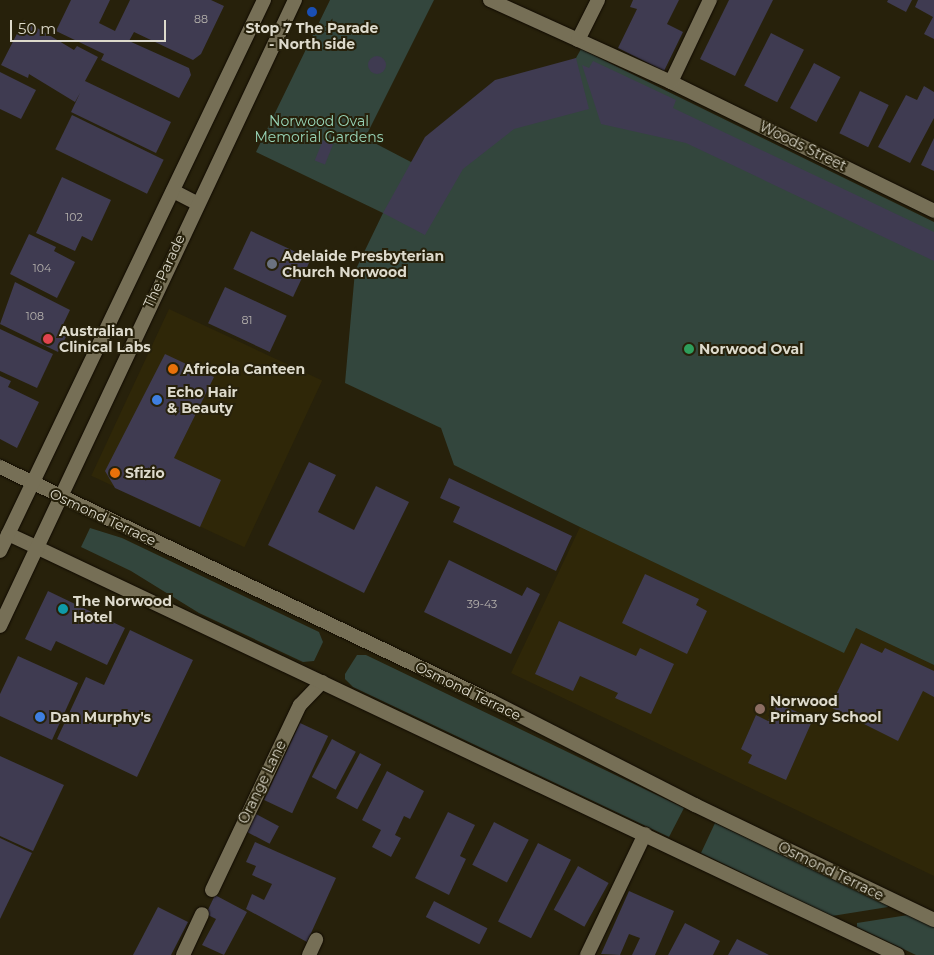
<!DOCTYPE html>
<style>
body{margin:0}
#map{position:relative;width:934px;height:955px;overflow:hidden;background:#27210b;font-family:Montserrat,sans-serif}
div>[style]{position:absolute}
.built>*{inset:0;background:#2f2708;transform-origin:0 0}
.green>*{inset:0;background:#33463d}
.building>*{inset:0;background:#3f3b51;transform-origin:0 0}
.round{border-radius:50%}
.roads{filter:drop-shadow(0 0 1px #100a00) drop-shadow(0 0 1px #100a00)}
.minor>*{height:14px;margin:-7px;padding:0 7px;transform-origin:7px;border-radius:7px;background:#766f56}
.tertiary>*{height:14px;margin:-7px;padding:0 7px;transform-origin:7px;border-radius:7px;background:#766f56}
.secondary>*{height:14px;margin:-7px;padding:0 7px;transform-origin:7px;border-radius:7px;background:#766f56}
.dots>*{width:14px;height:14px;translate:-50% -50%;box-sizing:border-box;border:2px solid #27210b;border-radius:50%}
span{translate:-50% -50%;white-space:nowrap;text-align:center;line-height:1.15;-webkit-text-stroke:4px #27210b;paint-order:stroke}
.number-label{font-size:11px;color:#b6b2ad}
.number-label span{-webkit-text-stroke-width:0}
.poi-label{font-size:14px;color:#dddacc;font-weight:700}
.left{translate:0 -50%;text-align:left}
.park-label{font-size:14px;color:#99d6b9}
.street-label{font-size:14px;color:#dddacc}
.scale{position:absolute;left:10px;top:20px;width:156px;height:22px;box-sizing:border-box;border:2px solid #dddacc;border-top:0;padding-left:6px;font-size:15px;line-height:18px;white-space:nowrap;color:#dddacc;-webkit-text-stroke:4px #27210b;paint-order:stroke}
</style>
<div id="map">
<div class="built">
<i style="left:169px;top:309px;width:169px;height:184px;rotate:25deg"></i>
<i style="clip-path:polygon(580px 527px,844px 652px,856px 628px,934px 665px,934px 876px,511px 673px)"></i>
</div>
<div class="green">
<i style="clip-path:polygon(330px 0,434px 0,365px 138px,411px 162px,576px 58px,581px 49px,934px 222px,934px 665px,856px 628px,844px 653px,580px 527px,454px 465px,441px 428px,345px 383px,355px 271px,383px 213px,256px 152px)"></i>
<i style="clip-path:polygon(90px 528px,122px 538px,319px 632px,323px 642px,314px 661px,303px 662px,199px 613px,131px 571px,81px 547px)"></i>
<i style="clip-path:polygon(357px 655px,366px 655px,684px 808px,669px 837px,353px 687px,345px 679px,345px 674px)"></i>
<i style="clip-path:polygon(715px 823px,887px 905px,888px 907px,832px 916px,701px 853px)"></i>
<i style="clip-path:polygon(908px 915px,934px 927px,934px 955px,916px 955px,857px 927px,857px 923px)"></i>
</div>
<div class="building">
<i style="clip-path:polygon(71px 0,110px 0,99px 23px,115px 31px,130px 0,211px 0,224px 6px,201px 54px,193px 60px,134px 32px,129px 41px,189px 68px,191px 75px,179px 98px,101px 60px,104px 54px,56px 31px)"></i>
<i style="clip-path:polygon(633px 0,679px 0,667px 24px,683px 32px,664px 71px,618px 48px,637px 9px,630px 7px)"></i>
<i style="clip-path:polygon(729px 0,773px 0,735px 76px,700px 59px)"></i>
<i style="clip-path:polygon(888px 0,912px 0,906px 12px,887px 2px)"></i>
<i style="clip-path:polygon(918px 0,934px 0,934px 39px,924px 34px,933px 17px,915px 7px)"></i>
<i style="clip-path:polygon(24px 20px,74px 50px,77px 46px,98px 57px,85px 81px,171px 122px,156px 153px,71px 112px,80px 93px,75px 102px,29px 74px,28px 78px,1px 65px)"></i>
<i style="left:771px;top:33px;width:37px;height:59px;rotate:27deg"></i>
<i class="round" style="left:368px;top:56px;width:18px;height:18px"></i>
<i style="clip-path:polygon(576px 58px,589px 109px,514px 129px,463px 169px,425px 235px,383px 213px,425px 137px,495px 80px)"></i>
<i style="clip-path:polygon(593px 61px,676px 100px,673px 108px,934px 232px,934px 261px,686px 143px,601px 124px,582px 65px,589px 68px)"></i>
<i style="left:814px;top:63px;width:30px;height:51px;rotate:28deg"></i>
<i style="clip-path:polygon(0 72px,36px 90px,21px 119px,0 109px)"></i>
<i style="clip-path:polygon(924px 86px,934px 92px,934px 118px,910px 163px,878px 147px,906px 95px,917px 100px)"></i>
<i style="left:860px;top:91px;width:32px;height:47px;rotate:26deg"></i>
<i style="left:72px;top:115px;width:102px;height:38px;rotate:26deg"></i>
<i style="clip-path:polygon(934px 138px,934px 171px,921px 165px)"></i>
<i style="left:323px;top:140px;width:11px;height:22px;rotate:22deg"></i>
<i style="clip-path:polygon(62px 177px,111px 200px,92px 241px,82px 236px,75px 251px,36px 233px)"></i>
<i style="left:251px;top:231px;width:66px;height:42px;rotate:25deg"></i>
<i style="clip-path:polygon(29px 234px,56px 247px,54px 251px,75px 262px,57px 298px,10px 274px)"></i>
<i style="clip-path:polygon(15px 282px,70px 310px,59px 333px,66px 337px,58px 352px,0 324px)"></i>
<i style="left:225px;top:287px;width:68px;height:40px;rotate:25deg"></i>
<i style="clip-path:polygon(0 329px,53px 354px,37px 388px,0 371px)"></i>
<i style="clip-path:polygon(165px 354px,214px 377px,174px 458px,221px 480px,200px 527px,115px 488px,105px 471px)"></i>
<i style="clip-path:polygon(0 376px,11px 381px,8px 387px,39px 402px,17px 448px,0 439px)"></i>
<i style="clip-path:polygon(309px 462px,336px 475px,318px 512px,354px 530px,376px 486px,409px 502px,364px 593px,268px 545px)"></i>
<i style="clip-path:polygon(449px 478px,572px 536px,556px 571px,453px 522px,460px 507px,440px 498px)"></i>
<i style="clip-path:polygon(449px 560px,522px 596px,527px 587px,540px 594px,511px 654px,424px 612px)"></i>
<i style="clip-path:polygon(645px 574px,699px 599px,696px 605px,707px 611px,687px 654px,622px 623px)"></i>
<i style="clip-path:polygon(48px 591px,125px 628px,107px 665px,56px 641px,51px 651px,25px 639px)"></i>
<i style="clip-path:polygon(559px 621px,636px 656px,640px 648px,674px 664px,651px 714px,615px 698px,618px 693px,580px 676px,573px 691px,535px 674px)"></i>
<i style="clip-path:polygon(130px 630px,193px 660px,137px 777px,57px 739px,86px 677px,104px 685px)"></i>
<i style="clip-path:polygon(861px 643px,882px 653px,885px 648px,934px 671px,934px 697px,923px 691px,898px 741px,830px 707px)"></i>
<i style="clip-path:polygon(18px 656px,78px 683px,52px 740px,0 716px,0 694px)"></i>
<i style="clip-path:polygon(777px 703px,813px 719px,786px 780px,748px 763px,752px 755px,741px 749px,756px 715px,768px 721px)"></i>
<i style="left:300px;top:723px;width:31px;height:85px;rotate:25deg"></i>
<i style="left:332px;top:739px;width:27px;height:43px;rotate:28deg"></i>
<i style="left:360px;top:753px;width:24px;height:51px;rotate:28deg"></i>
<i style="clip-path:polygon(0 756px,64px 785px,33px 851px,0 836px)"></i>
<i style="clip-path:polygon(387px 771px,424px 791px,410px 819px,404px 816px,395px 835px,401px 838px,391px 857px,372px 847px,381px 830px,362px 820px)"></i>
<i style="clip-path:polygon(448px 812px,475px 825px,460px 856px,466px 859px,449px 895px,415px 878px)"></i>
<i style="left:256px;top:814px;width:26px;height:20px;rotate:28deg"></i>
<i style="left:494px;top:822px;width:39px;height:48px;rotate:27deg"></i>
<i style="clip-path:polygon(0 838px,32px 853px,0 919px)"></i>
<i style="clip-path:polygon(255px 842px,336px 878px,307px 942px,246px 909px,252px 894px,264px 900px,272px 884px,252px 875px,256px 866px,246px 862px)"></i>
<i style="left:538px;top:843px;width:37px;height:88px;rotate:27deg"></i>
<i style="left:578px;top:866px;width:35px;height:50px;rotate:29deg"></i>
<i style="clip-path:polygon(629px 891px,674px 911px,655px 955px,632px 955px,640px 938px,629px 934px,620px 955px,601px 954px)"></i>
<i style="clip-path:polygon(215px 895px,247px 912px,224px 955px,202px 945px,216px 919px,206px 914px)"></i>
<i style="left:434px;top:901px;width:60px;height:18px;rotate:27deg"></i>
<i style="clip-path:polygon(158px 907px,188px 922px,171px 955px,133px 955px)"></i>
<i style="clip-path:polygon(685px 923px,720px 941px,713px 955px,668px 955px)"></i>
<i style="clip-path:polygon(737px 939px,769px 955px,728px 955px)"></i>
</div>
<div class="roads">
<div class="minor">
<i style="left:490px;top:0;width:199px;rotate:24.4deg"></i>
<i style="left:671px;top:82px;width:293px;rotate:26.1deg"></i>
<i style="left:578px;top:40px;width:45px;rotate:-63.4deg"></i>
<i style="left:671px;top:82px;width:91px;rotate:-64.6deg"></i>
<i style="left:212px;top:890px;width:205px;rotate:-64.6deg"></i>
<i style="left:300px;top:705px;width:32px;rotate:-46deg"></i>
<i style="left:183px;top:955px;width:45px;rotate:-65.1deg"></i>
<i style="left:309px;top:955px;width:17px;rotate:-65deg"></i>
<i style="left:587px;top:955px;width:134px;rotate:-64.4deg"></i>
</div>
<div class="tertiary">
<i style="left:0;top:467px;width:544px;rotate:25.48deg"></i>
<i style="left:491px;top:701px;width:229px;rotate:27deg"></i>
<i style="left:695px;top:805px;width:265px;rotate:25.7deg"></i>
<i style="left:38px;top:548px;width:951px;rotate:25.33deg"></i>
</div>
<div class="secondary">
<i style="left:173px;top:191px;width:27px;rotate:27deg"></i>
<i style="left:8px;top:534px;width:33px;rotate:25deg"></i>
<i style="left:0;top:551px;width:611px;rotate:-64.4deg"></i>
<i style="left:0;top:626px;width:692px;rotate:-64.77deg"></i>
</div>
</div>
<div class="dots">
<i style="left:312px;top:12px;background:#1a4fb4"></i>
<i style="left:272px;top:264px;background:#6b7280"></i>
<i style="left:48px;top:339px;background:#e0444e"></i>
<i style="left:689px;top:349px;background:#2e9e5b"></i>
<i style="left:173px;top:369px;background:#e8710a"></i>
<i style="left:157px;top:400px;background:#3f7fe0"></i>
<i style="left:115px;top:473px;background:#e8710a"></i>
<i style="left:63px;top:609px;background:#0f9aa8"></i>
<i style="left:760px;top:709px;background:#8d6e63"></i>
<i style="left:40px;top:717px;background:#3f7fe0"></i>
</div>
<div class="number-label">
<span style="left:201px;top:19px">88</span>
<span style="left:74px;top:217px">102</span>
<span style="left:42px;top:268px">104</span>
<span style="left:35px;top:316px">108</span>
<span style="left:247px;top:320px">81</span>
<span style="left:482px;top:604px">39-43</span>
</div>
<div class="poi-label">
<span style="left:312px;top:36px">Stop 7 The Parade<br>- North side</span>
<span class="left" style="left:282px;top:264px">Adelaide Presbyterian<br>Church Norwood</span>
<span class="left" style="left:59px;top:339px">Australian<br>Clinical Labs</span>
<span class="left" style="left:699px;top:349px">Norwood Oval</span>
<span class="left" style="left:183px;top:369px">Africola Canteen</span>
<span class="left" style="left:167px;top:400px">Echo Hair<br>&amp; Beauty</span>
<span class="left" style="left:125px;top:473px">Sfizio</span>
<span class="left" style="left:73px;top:609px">The Norwood<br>Hotel</span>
<span class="left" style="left:770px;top:709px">Norwood<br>Primary School</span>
<span class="left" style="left:50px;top:717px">Dan Murphy's</span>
</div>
<div class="park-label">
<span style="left:319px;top:129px">Norwood Oval<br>Memorial Gardens</span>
</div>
<div class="street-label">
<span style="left:803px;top:146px;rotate:26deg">Woods Street</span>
<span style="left:164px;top:271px;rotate:-65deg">The Parade</span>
<span style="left:103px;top:517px;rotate:25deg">Osmond Terrace</span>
<span style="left:468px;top:691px;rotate:26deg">Osmond Terrace</span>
<span style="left:262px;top:782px;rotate:-64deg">Orange Lane</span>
<span style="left:831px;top:871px;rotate:26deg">Osmond Terrace</span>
</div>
<div class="scale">50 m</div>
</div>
